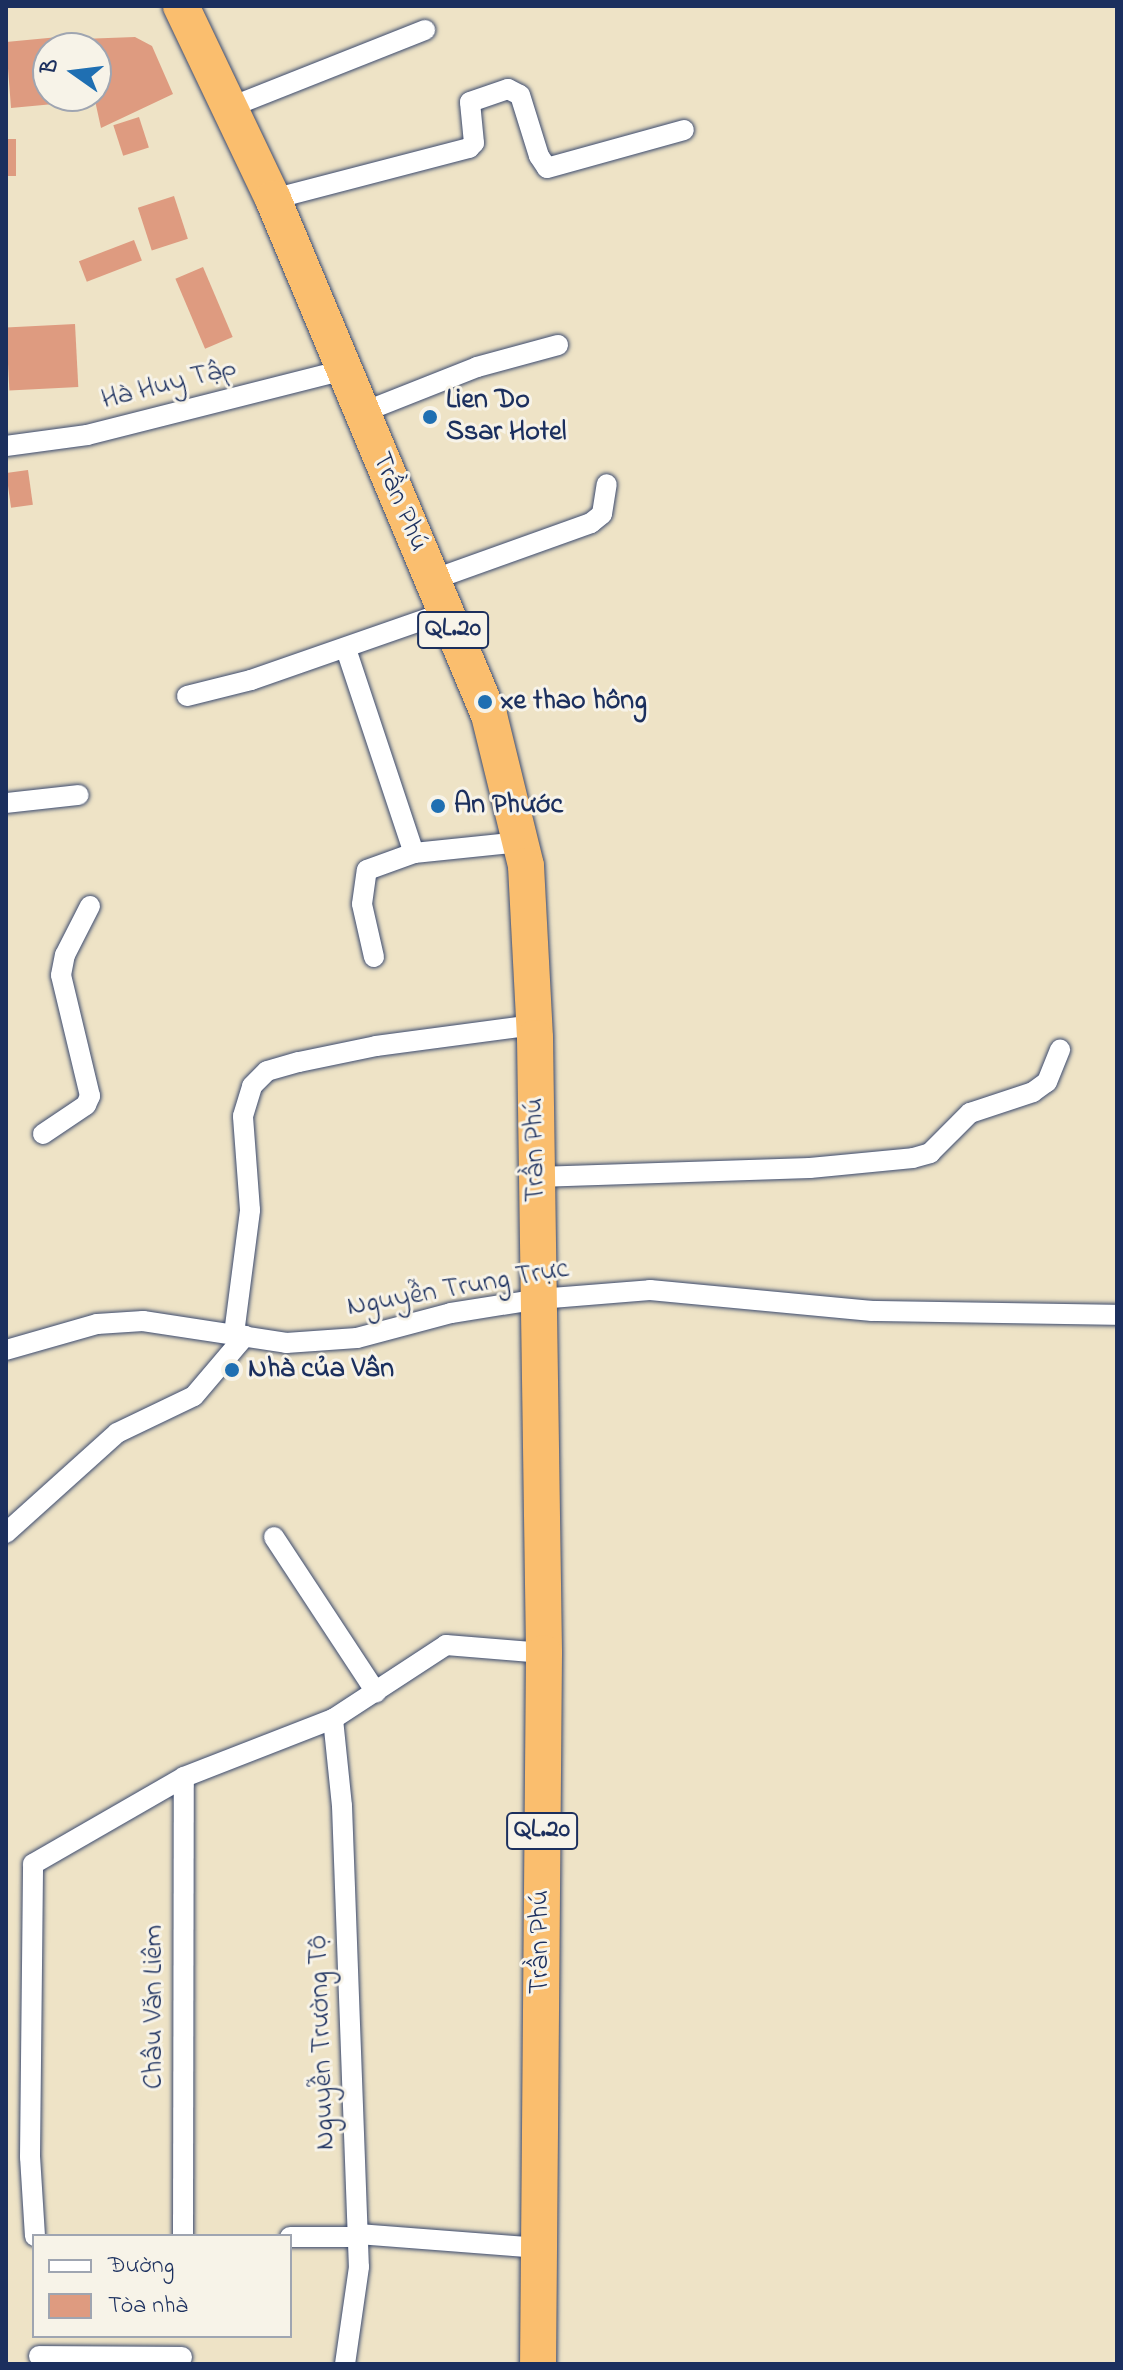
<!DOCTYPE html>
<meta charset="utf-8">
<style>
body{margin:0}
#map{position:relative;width:1123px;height:2370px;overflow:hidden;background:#eee3c6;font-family:"Indie Flower",sans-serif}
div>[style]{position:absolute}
.building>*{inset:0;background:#de9b80;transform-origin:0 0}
.roads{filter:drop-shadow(0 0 2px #3b4a6e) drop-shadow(0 0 2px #3b4a6e)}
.street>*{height:20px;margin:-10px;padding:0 10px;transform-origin:10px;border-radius:10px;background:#fff}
.highway>*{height:36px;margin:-18px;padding:0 18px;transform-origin:18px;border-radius:18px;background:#fabe6e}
.dots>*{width:22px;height:22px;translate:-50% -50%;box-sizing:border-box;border:4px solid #f7f3e8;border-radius:50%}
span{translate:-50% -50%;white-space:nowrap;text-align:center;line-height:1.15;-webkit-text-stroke:6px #f7f3e8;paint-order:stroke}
.shield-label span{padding:2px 6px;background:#f7f3e8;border:2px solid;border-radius:6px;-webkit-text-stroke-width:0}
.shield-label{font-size:26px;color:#1b2f5e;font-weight:700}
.street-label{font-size:28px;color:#1b2f5e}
.poi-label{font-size:28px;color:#1b2f5e;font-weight:700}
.left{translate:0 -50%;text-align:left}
.frame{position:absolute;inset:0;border:8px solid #1b2f5e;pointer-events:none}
.legend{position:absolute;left:32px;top:2234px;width:260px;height:104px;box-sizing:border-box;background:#f7f3e8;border:2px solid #9fa5b1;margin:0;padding:10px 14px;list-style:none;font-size:24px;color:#1b2f5e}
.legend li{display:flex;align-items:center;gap:16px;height:40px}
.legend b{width:40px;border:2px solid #9fa5b1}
.north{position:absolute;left:32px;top:32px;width:80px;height:80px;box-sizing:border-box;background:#f7f3e8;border:2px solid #9fa5b1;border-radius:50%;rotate:284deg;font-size:22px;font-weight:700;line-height:32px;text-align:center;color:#1b2f5e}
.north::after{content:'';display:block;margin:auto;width:28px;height:36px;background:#1f6fb2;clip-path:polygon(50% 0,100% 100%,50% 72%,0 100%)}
</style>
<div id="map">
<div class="building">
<i style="clip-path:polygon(69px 36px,70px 48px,48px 48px,48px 96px,75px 96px,75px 102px,11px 108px,6px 42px)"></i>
<i style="clip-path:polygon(135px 37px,152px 46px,173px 94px,101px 128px,94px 96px,96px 48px,83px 48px,81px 39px)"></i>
<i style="left:139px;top:117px;width:32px;height:27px;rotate:72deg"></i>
<i style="left:6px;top:139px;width:10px;height:37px"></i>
<i style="left:174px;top:196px;width:45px;height:38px;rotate:72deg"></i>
<i style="left:134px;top:240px;width:22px;height:59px;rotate:69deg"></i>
<i style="left:203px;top:267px;width:76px;height:30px;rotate:67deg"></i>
<i style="left:75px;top:324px;width:63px;height:69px;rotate:87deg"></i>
<i style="left:28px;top:470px;width:35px;height:22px;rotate:82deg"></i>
</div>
<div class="roads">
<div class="street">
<i style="left:228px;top:108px;width:212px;rotate:-21.6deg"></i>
<i style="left:273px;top:199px;width:203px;rotate:-14.6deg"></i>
<i style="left:469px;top:148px;width:7px;rotate:-45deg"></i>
<i style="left:474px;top:143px;width:41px;rotate:-95.6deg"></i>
<i style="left:470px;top:102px;width:40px;rotate:-18.9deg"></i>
<i style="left:508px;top:89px;width:13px;rotate:27deg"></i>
<i style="left:520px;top:95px;width:64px;rotate:72.7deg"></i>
<i style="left:539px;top:156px;width:14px;rotate:56deg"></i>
<i style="left:547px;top:168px;width:142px;rotate:-15.5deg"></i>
<i style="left:361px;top:413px;width:125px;rotate:-21.6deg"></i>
<i style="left:477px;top:367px;width:84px;rotate:-15.2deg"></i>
<i style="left:6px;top:446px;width:82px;rotate:-7.7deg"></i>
<i style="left:87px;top:435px;width:264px;rotate:-14.2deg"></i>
<i style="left:432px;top:580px;width:169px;rotate:-19.7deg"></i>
<i style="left:591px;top:523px;width:14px;rotate:-39deg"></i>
<i style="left:602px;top:514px;width:30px;rotate:-81deg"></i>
<i style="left:346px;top:649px;width:215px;rotate:71.6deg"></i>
<i style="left:414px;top:853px;width:107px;rotate:-5.9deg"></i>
<i style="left:187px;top:696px;width:66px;rotate:-14deg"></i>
<i style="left:251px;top:680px;width:207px;rotate:-19.2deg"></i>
<i style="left:6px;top:803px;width:73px;rotate:-6.3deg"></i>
<i style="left:374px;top:957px;width:54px;rotate:-102.8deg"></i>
<i style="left:362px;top:904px;width:34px;rotate:-82deg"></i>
<i style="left:367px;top:870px;width:50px;rotate:-19.9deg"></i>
<i style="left:43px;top:1134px;width:52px;rotate:-34deg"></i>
<i style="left:86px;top:1105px;width:10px;rotate:-66deg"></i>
<i style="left:90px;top:1096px;width:124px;rotate:-103.5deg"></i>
<i style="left:61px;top:975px;width:20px;rotate:-79deg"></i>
<i style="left:65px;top:955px;width:55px;rotate:-63deg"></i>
<i style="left:537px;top:1177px;width:273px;rotate:-1.9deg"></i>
<i style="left:810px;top:1168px;width:103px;rotate:-5.5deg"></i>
<i style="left:913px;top:1158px;width:18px;rotate:-16deg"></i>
<i style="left:930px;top:1153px;width:57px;rotate:-45deg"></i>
<i style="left:970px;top:1113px;width:66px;rotate:-18.4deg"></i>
<i style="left:1033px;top:1092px;width:17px;rotate:-36deg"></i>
<i style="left:1047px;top:1082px;width:35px;rotate:-68deg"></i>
<i style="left:234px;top:1334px;width:125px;rotate:-82.6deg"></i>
<i style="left:250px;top:1210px;width:94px;rotate:-94.3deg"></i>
<i style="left:243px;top:1116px;width:31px;rotate:-73deg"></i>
<i style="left:252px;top:1086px;width:21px;rotate:-45deg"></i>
<i style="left:267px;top:1071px;width:33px;rotate:-16deg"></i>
<i style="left:299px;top:1062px;width:79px;rotate:-11.7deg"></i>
<i style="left:376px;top:1046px;width:159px;rotate:-7.6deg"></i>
<i style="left:6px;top:1350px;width:95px;rotate:-15.9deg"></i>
<i style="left:97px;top:1324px;width:46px;rotate:-3.7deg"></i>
<i style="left:143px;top:1321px;width:145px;rotate:8.7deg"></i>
<i style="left:286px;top:1343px;width:71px;rotate:-4deg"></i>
<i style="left:357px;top:1338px;width:97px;rotate:-14.9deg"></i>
<i style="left:451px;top:1313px;width:89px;rotate:-9deg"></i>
<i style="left:539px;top:1299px;width:111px;rotate:-4.6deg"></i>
<i style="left:650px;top:1290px;width:223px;rotate:5.4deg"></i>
<i style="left:872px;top:1311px;width:245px;rotate:0.9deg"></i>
<i style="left:6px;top:1533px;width:149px;rotate:-42deg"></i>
<i style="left:117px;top:1433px;width:85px;rotate:-25.7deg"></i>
<i style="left:194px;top:1396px;width:79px;rotate:-49.6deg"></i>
<i style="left:274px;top:1537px;width:186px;rotate:56.7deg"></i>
<i style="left:333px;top:1719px;width:87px;rotate:84.1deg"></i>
<i style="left:342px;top:1806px;width:461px;rotate:87.9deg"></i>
<i style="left:359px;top:2267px;width:98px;rotate:98.2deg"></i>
<i style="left:358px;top:2234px;width:182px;rotate:4.4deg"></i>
<i style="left:35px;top:2236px;width:79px;rotate:-93.6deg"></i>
<i style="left:30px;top:2157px;width:293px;rotate:-89.4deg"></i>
<i style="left:33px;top:1864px;width:174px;rotate:-29.9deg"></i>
<i style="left:184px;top:1777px;width:160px;rotate:-21.3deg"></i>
<i style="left:333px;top:1719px;width:135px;rotate:-33.2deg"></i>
<i style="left:446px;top:1645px;width:98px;rotate:4.7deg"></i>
<i style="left:183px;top:2236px;width:459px;rotate:-89.9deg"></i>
<i style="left:290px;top:2237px;width:68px"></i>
<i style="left:39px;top:2356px;width:143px;rotate:0.4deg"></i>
</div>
<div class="highway">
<i style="left:181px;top:6px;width:214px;rotate:64.5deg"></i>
<i style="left:273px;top:199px;width:559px;rotate:67.29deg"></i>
<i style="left:489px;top:715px;width:155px;rotate:76.2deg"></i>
<i style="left:526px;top:866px;width:172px;rotate:87deg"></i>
<i style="left:535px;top:1038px;width:615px;rotate:89.16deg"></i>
<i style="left:544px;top:1653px;width:711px;rotate:90.48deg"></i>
</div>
</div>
<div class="dots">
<i style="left:430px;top:417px;background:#1f6fb2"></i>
<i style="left:485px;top:702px;background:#1f6fb2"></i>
<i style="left:438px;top:806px;background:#1f6fb2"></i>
<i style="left:232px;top:1370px;background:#1f6fb2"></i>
</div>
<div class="shield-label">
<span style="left:453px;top:630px">QL.20</span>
<span style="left:542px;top:1831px">QL.20</span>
</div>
<div class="street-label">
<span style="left:169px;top:385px;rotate:-14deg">Hà Huy Tập</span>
<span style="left:399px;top:502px;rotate:67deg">Trần Phú</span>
<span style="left:536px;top:1150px;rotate:-91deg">Trần Phú</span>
<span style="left:458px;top:1289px;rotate:-10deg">Nguyễn Trung Trực</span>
<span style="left:541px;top:1942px;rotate:-90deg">Trần Phú</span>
<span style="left:155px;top:2007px;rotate:-90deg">Châu Văn Liêm</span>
<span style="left:323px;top:2043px;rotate:-92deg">Nguyễn Trường Tộ</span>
</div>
<div class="poi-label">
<span class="left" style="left:446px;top:417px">Lien Do<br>Ssar Hotel</span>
<span class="left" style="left:501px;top:702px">xe thao hông</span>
<span class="left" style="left:454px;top:806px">An Phước</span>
<span class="left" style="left:248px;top:1370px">Nhà của Vân</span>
</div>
<div class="frame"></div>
<ul class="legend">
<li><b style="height:10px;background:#fff"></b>Đường</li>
<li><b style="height:22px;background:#de9b80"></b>Tòa nhà</li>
</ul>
<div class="north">B</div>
</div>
